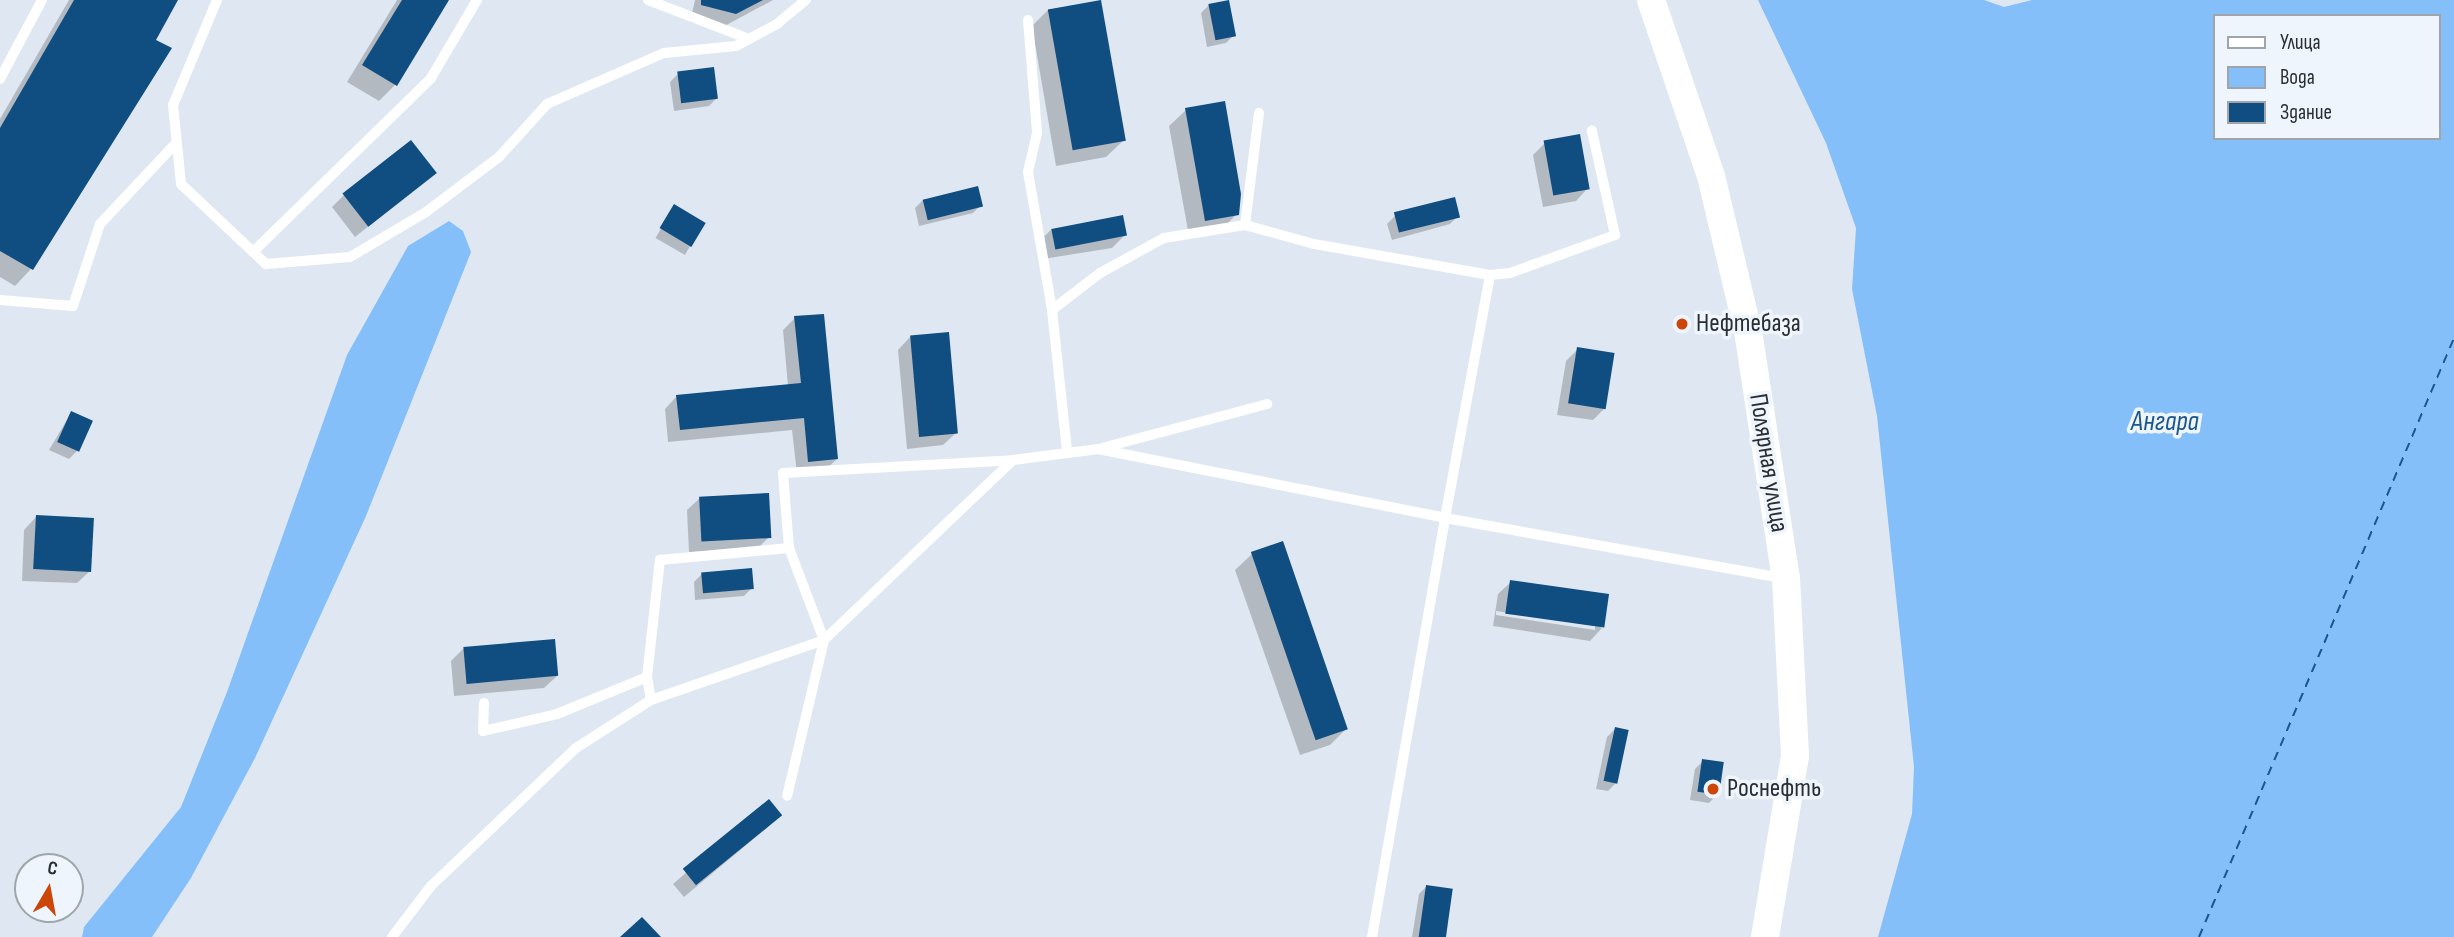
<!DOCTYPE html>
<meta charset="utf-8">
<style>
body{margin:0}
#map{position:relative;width:2454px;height:937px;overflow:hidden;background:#dfe8f2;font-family:"Sofia Sans Condensed",sans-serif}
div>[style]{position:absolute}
.water>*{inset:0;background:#84bff9}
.shadow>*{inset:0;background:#0003;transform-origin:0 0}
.ferry>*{height:2px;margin-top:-1px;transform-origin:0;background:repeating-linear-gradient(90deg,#1a578d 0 9px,transparent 0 16px)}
.building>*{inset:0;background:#104d80;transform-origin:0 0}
.lane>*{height:10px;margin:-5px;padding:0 5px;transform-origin:5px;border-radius:5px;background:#fff}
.secondary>*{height:28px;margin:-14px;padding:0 14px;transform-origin:14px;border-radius:14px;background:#fff}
.dots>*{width:19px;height:19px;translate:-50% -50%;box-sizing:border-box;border:4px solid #eef5fd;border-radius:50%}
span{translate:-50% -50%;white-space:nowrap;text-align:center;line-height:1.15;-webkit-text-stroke:7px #eef5fd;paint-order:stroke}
.poi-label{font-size:26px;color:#2a2d31}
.left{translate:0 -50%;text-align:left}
.street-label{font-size:26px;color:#2a2d31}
.water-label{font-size:28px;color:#1a578d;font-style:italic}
.legend{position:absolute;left:2213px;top:14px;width:228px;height:126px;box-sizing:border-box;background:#eef5fd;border:2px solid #a0a5ab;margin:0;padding:9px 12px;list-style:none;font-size:21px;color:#2a2d31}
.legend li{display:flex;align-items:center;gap:14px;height:35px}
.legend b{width:35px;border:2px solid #a0a5ab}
.north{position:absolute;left:14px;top:853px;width:70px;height:70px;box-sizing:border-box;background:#eef5fd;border:2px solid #a0a5ab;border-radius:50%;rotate:10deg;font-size:19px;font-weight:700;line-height:28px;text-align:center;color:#2a2d31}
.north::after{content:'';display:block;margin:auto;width:24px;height:32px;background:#cc4607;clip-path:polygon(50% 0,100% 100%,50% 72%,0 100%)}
</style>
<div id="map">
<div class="water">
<i style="clip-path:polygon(evenodd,1758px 0,1984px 0,2004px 7px,2032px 0,2454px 0,2454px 937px,1878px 937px,1912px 814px,1914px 767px,1877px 416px,1852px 289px,1856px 228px,1826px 143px,1758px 0,2214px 16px,2438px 16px,2438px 138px,2214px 138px,2214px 16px)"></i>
<i style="clip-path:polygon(449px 221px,463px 231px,471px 252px,366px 516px,255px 758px,191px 878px,152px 937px,82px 937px,84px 927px,181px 807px,227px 692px,347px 355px,408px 246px)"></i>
</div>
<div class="shadow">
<i style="clip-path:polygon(69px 0,176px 0,154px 41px,169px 49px,31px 269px,15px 286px,0 277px,0 119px)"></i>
<i style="clip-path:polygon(397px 0,447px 0,395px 85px,379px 101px,347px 82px)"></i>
<i style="clip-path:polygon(695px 0,773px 0,719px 29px,690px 22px)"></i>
<i style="clip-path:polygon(1209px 5px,1234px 35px,1226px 43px,1207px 47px,1201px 13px)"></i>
<i style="clip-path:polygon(1049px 9px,1123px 141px,1106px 157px,1056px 166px,1032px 26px)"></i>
<i style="clip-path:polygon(678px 74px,717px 98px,709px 106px,674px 111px,670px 82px)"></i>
<i style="clip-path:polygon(1186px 110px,1237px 214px,1220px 231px,1189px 236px,1169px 126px)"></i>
<i style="clip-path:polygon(1545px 143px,1588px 188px,1576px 201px,1543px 207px,1533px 155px)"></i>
<i style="clip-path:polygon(435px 173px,355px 237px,332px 207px,344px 195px)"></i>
<i style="clip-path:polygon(923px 200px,981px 205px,973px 213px,919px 226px,915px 208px)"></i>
<i style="left:674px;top:206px;width:34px;height:37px;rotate:30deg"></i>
<i style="clip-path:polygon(1395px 216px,1458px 216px,1450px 224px,1392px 240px,1387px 224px)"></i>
<i style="clip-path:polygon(1052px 229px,1125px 235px,1112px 248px,1043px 259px,1039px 241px)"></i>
<i style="clip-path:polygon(795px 318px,837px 459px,824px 471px,797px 474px,792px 430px,668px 442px,665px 409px,677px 396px,788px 386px,783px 330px)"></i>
<i style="clip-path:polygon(910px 337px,956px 433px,943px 445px,907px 449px,898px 350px)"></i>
<i style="clip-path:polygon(1578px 349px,1605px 408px,1593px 420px,1557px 415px,1566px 361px)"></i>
<i style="clip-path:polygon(71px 413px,77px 451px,69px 459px,49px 450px)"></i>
<i style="clip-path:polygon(700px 498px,769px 537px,757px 549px,689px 552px,687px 510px)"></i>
<i style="clip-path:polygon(36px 517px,90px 571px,77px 583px,22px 581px,24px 530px)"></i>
<i style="clip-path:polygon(1252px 554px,1347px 728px,1330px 745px,1300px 755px,1235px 570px)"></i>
<i style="clip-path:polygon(702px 574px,752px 588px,744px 596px,695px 600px,694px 582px)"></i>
<i style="clip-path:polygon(evenodd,1511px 582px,1602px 628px,1590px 641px,1493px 626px,1498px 594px,1511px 582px,1496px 611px,1595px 626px,1595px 630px,1496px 615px,1496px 611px)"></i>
<i style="clip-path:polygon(463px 649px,557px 676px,544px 688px,454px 696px,451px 661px)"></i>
<i style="clip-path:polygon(1615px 729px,1616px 783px,1608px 791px,1596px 789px,1607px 737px)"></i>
<i style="clip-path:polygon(1703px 761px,1717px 795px,1709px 803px,1690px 800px,1695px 769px)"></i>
<i style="clip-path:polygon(769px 801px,768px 827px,684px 897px,673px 884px)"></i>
<i style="clip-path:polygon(1427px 886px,1444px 937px,1412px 937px,1419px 894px)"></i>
</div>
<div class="ferry">
<i style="left:2199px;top:937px;width:651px;rotate:-66.94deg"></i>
</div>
<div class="building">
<i style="clip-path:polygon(74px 0,178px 0,156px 40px,172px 48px,33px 270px,0 251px,0 128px)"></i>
<i style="clip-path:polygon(402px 0,449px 0,397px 86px,362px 65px)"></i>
<i style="clip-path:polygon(701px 0,763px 0,736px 14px,701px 5px)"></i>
<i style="left:1101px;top:0;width:143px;height:54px;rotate:80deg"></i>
<i style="left:1229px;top:0;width:37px;height:21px;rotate:79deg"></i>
<i style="left:714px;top:67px;width:32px;height:37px;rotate:83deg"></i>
<i style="clip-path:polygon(1225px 101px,1241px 194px,1239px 215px,1205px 221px,1185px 108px)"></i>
<i style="left:1580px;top:134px;width:56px;height:37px;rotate:80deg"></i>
<i style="left:411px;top:140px;width:42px;height:87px;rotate:52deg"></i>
<i style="left:978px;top:186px;width:21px;height:57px;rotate:76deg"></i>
<i style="left:1455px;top:197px;width:21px;height:63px;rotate:76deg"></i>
<i style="left:674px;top:204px;width:37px;height:28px;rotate:31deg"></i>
<i style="left:1123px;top:215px;width:21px;height:73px;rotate:79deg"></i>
<i style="clip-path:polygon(824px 314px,838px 459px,808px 462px,804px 418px,680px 430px,676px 395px,801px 383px,794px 316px)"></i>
<i style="left:949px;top:332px;width:102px;height:39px;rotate:85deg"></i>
<i style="left:1577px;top:347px;width:38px;height:57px;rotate:9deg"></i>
<i style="left:71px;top:411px;width:24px;height:34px;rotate:24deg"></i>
<i style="left:769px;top:493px;width:45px;height:70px;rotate:87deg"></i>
<i style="left:36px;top:515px;width:58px;height:54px;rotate:3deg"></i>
<i style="left:1283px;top:541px;width:199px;height:34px;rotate:71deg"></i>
<i style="left:752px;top:568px;width:21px;height:51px;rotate:85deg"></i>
<i style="left:1510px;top:580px;width:100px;height:34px;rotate:8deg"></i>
<i style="left:555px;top:639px;width:37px;height:92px;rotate:85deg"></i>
<i style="left:1615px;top:727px;width:14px;height:55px;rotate:12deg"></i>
<i style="left:1702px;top:759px;width:22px;height:33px;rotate:8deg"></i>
<i style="left:769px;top:799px;width:21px;height:111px;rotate:51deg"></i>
<i style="left:1426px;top:885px;width:27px;height:53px;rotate:8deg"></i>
<i style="clip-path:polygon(642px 917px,661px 937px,620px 937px)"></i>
</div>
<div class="lane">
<i style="left:217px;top:0;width:114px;rotate:112.7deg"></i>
<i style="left:173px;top:105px;width:79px;rotate:84.2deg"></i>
<i style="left:181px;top:184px;width:117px;rotate:43.3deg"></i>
<i style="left:266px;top:264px;width:84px;rotate:-4.8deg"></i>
<i style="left:350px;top:257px;width:88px;rotate:-30.6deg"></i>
<i style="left:426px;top:212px;width:91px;rotate:-37deg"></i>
<i style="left:499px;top:157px;width:72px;rotate:-47.8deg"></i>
<i style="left:547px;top:104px;width:128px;rotate:-23.6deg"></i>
<i style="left:664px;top:53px;width:72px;rotate:-5.6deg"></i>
<i style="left:736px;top:46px;width:47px;rotate:-28.2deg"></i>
<i style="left:777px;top:24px;width:38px;rotate:-40deg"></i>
<i style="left:648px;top:0;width:108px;rotate:21.1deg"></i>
<i style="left:1028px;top:20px;width:113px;rotate:85.4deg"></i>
<i style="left:1037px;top:133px;width:40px;rotate:103deg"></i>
<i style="left:1028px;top:172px;width:140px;rotate:80.1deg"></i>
<i style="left:1052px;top:310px;width:141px;rotate:83.9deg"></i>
<i style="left:0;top:79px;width:89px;rotate:-62deg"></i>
<i style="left:253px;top:252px;width:249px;rotate:-44.3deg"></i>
<i style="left:431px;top:78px;width:91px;rotate:-59.5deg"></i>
<i style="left:1490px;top:275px;width:20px;rotate:-6deg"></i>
<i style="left:1510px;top:273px;width:112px;rotate:-19.9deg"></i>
<i style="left:1615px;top:235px;width:107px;rotate:-102.5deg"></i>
<i style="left:0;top:300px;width:73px;rotate:4.7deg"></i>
<i style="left:73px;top:306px;width:86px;rotate:-71.8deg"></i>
<i style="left:100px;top:224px;width:112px;rotate:-46.8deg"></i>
<i style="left:1052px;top:310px;width:61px;rotate:-37.6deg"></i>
<i style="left:1100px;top:273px;width:73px;rotate:-28.7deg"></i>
<i style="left:1164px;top:238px;width:82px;rotate:-9.1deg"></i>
<i style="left:1102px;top:448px;width:171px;rotate:-14.9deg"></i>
<i style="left:789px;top:548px;width:75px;rotate:-94.6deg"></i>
<i style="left:783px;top:473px;width:230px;rotate:-3.2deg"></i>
<i style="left:651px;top:700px;width:23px;rotate:-100deg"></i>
<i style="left:647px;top:677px;width:118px;rotate:-83.7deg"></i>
<i style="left:660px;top:560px;width:130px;rotate:-5.3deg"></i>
<i style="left:789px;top:548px;width:98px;rotate:69.2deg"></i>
<i style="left:824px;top:640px;width:160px;rotate:103.3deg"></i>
<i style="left:484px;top:703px;width:28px;rotate:92deg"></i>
<i style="left:483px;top:731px;width:76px;rotate:-12.9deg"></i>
<i style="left:557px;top:714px;width:97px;rotate:-22.3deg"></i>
<i style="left:392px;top:937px;width:64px;rotate:-52.6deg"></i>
<i style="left:431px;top:886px;width:200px;rotate:-43.6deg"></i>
<i style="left:576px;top:748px;width:89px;rotate:-32.6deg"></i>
<i style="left:651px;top:700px;width:183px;rotate:-19.1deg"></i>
<i style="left:824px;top:640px;width:261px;rotate:-43.6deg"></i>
<i style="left:1013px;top:460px;width:86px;rotate:-7.4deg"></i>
<i style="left:1098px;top:449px;width:354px;rotate:11.2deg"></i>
<i style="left:1445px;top:518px;width:247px;rotate:-79.5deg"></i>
<i style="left:1490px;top:275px;width:179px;rotate:-170deg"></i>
<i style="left:1314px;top:244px;width:72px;rotate:-164.6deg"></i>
<i style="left:1245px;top:225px;width:113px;rotate:-82.9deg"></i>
<i style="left:1372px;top:937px;width:425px;rotate:-80.1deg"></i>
<i style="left:1445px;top:518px;width:342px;rotate:10.1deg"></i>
</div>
<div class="secondary">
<i style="left:1651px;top:0;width:186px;rotate:71.2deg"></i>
<i style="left:1711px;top:176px;width:159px;rotate:76.6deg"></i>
<i style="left:1748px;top:331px;width:250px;rotate:81.3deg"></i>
<i style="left:1786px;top:578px;width:178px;rotate:87.1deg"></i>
<i style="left:1795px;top:756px;width:183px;rotate:99.4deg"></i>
</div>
<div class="dots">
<i style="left:1682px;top:324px;background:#cc4607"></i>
<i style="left:1713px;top:789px;background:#cc4607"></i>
</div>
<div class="poi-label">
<span class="left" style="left:1696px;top:324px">Нефтебаза</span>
<span class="left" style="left:1727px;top:789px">Роснефть</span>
</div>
<div class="street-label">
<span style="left:1768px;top:463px;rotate:81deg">Полярная улица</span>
</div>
<div class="water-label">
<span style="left:2165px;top:422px">Ангара</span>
</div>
<ul class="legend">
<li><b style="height:9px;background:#fff"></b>Улица</li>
<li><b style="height:19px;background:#84bff9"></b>Вода</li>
<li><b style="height:19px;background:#104d80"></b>Здание</li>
</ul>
<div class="north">С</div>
</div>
